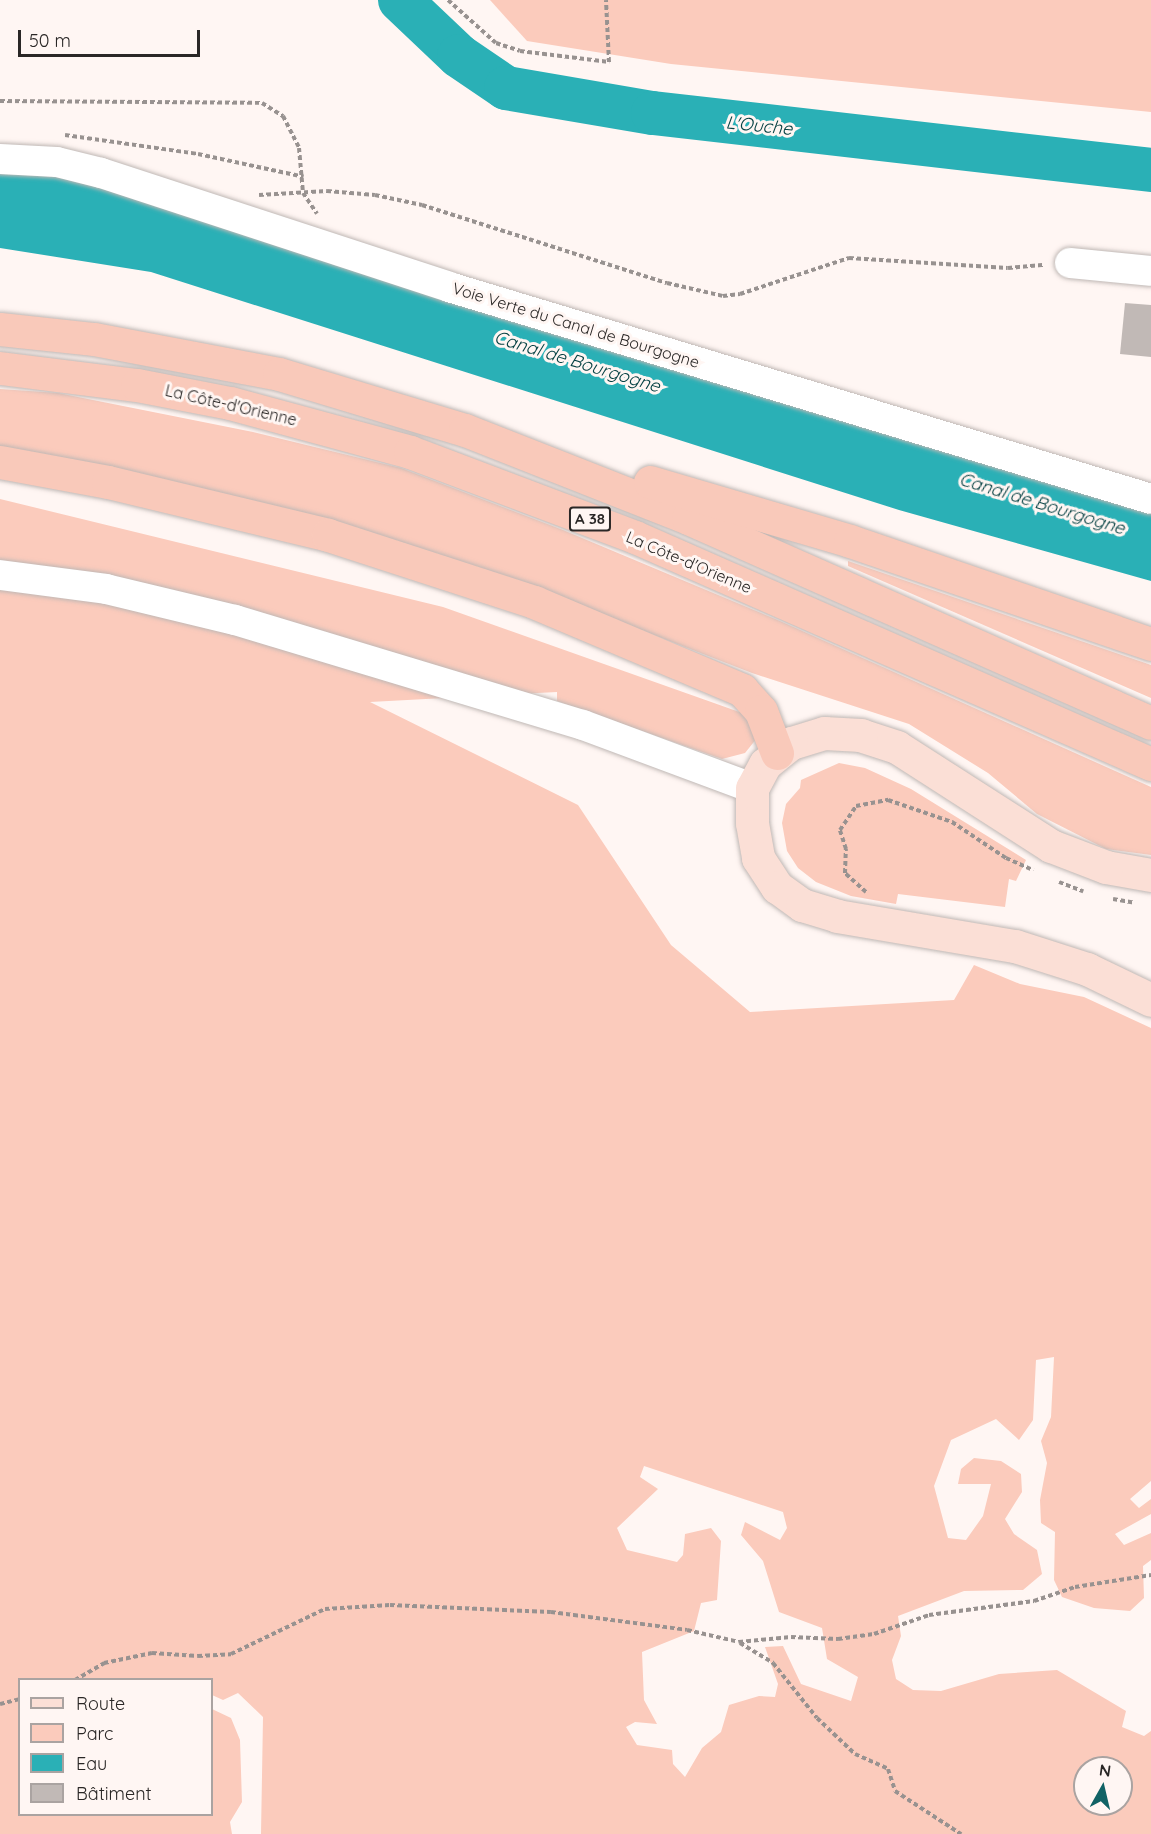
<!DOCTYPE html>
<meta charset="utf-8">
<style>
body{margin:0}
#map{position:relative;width:1151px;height:1834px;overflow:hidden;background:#fff6f3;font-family:Quicksand,sans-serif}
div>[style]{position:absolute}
.green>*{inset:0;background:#fbcbbc}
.water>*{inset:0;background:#2ab0b6}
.river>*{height:44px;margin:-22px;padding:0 22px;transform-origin:22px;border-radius:22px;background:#2ab0b6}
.building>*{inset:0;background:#c1b9b6}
.path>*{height:4px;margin-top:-2px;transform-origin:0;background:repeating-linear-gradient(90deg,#989290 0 4.5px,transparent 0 7.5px)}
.roads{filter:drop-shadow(0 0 2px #c0b8b5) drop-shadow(0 0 2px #c0b8b5)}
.minor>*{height:30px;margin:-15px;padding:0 15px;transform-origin:15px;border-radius:15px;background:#fff}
.major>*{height:33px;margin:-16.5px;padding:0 16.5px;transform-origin:16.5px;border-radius:16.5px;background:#fbdfd6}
.highway>*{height:33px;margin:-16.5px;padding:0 16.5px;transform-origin:16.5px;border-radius:16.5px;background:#f9c9ba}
span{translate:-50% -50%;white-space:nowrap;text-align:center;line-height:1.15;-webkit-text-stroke:6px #fff6f3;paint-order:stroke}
.shield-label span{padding:2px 4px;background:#fff6f3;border:2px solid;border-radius:4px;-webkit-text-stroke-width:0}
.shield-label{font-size:15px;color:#2a2726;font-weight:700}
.street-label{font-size:16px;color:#2a2726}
.water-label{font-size:18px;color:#054143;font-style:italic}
.legend{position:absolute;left:18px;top:1678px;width:195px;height:138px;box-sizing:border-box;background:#fff6f3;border:2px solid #aaa3a1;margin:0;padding:8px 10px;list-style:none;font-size:18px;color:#2a2726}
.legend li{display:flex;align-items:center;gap:12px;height:30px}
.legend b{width:30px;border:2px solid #aaa3a1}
.north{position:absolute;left:1073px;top:1756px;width:60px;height:60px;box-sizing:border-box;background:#fff6f3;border:2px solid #aaa3a1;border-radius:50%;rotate:8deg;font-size:16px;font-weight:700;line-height:24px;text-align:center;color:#2a2726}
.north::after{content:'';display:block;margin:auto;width:21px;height:27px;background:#116265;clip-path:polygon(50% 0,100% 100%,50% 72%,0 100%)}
.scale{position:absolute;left:18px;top:30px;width:182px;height:27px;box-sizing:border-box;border:3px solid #2a2726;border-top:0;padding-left:8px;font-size:18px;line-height:21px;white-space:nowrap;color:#2a2726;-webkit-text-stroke:4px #fff6f3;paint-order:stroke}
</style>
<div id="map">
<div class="green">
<i style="clip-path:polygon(490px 0,1151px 0,1151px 112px,671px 64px,527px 41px)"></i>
<i style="clip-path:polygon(0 389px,58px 393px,253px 432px,401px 468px,563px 530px,780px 621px,1151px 787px,1151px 855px,1106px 849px,1037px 814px,988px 773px,909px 724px,752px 673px,559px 598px,0 450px)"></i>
<i style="clip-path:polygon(evenodd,0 499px,443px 607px,745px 714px,757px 738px,745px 753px,722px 759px,557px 701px,557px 692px,370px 702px,578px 805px,671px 945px,750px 1012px,954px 1000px,974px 965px,1020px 984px,1084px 997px,1151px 1028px,1151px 1481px,1130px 1499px,1139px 1508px,1151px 1499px,1151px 1514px,1115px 1534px,1124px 1545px,1151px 1533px,1151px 1560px,1143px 1566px,1144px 1598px,1130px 1611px,1094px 1608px,1062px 1597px,1054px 1580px,1055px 1532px,1041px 1523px,1040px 1500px,1047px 1463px,1041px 1441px,1051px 1417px,1054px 1357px,1036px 1360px,1033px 1420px,1019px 1440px,996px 1419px,951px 1440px,934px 1486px,948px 1538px,966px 1540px,983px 1516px,991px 1484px,958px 1484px,961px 1469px,974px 1458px,1001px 1461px,1021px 1474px,1022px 1492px,1005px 1519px,1014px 1534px,1037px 1550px,1042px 1574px,1023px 1590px,964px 1591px,898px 1616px,901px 1636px,892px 1660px,896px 1679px,913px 1690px,941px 1691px,999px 1674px,1057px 1670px,1126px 1711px,1122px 1727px,1144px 1736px,1151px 1731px,1151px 1834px,261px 1834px,263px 1717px,238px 1693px,223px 1700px,212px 1695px,212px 1680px,20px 1680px,20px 1814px,212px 1814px,212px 1709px,231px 1718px,240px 1740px,242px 1802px,230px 1822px,232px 1834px,0 1834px,0 499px,644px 1466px,783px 1512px,787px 1528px,780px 1540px,745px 1522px,741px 1535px,763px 1561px,779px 1612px,822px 1628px,827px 1659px,858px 1677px,851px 1701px,801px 1684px,783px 1646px,765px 1647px,778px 1684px,775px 1697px,759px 1696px,729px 1705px,721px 1732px,702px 1748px,685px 1777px,673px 1764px,672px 1750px,637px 1745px,626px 1727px,635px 1722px,657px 1724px,644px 1700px,642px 1652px,694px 1631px,701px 1603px,717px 1600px,721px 1541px,711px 1528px,685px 1534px,683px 1555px,677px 1562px,627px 1550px,617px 1528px,658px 1489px,640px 1477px,644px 1466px,0 499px,1085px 1768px,1121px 1768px,1121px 1804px,1085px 1804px,1085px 1768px)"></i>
<i style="clip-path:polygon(848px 561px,1151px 665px,1151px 698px,848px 566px)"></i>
<i style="clip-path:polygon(839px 763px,865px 768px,911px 789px,1026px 860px,1016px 881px,1009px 879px,1005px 907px,898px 894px,896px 904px,851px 896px,816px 882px,798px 868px,787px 851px,782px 823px,786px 804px,800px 788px,801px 780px)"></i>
</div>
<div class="water">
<i style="clip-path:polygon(0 172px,78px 179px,1151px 512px,1151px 581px,899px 510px,151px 272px,0 248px)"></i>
</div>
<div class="river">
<i style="left:400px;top:0;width:81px;rotate:43.5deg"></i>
<i style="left:459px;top:56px;width:57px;rotate:34.2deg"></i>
<i style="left:506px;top:88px;width:149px;rotate:9.7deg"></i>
<i style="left:653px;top:113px;width:501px;rotate:6.53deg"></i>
</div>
<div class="building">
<i style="clip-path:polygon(1125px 303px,1151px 305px,1151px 357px,1120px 354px)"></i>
</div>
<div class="path">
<i style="left:448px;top:0;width:64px;rotate:41.9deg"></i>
<i style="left:496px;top:43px;width:25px;rotate:18deg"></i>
<i style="left:520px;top:51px;width:90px;rotate:7deg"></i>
<i style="left:609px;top:62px;width:62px;rotate:-92.8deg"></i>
<i style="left:0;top:101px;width:262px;rotate:0.4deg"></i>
<i style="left:262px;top:103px;width:25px;rotate:32deg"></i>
<i style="left:283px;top:116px;width:36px;rotate:63deg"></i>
<i style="left:299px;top:148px;width:45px;rotate:84.9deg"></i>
<i style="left:303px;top:193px;width:25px;rotate:56deg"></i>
<i style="left:65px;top:135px;width:134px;rotate:8.1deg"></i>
<i style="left:198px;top:154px;width:108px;rotate:12.2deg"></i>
<i style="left:259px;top:195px;width:68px;rotate:-3.4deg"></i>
<i style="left:327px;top:191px;width:48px;rotate:4.8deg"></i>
<i style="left:375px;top:195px;width:48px;rotate:12deg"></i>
<i style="left:422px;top:205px;width:257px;rotate:17.7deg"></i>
<i style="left:667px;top:283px;width:57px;rotate:13.1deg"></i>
<i style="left:723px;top:296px;width:17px;rotate:-7deg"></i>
<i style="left:740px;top:294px;width:115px;rotate:-18.3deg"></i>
<i style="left:849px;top:258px;width:159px;rotate:3.6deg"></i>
<i style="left:1008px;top:268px;width:37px;rotate:-5deg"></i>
<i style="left:1059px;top:882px;width:26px;rotate:21deg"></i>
<i style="left:866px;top:892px;width:28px;rotate:-138deg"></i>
<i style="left:845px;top:873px;width:24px;rotate:-88deg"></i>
<i style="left:846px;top:849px;width:20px;rotate:-108deg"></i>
<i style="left:840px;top:830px;width:29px;rotate:-56deg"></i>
<i style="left:856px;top:806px;width:33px;rotate:-11deg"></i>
<i style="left:888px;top:800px;width:68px;rotate:19deg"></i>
<i style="left:952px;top:822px;width:65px;rotate:33.7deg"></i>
<i style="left:1006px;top:858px;width:30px;rotate:24deg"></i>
<i style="left:1113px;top:899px;width:22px;rotate:10deg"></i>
<i style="left:740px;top:1643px;width:39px;rotate:31deg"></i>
<i style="left:773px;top:1663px;width:70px;rotate:51.3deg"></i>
<i style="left:817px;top:1718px;width:52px;rotate:43.5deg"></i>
<i style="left:855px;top:1754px;width:36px;rotate:24deg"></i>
<i style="left:888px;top:1769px;width:23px;rotate:72deg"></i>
<i style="left:895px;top:1791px;width:79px;rotate:33.1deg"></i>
<i style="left:75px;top:1680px;width:34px;rotate:-30deg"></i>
<i style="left:104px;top:1663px;width:49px;rotate:-11.8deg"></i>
<i style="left:152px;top:1653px;width:46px;rotate:3.7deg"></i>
<i style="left:198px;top:1656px;width:33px;rotate:-3deg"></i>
<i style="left:231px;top:1654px;width:104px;rotate:-25.6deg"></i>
<i style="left:325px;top:1609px;width:65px;rotate:-3.5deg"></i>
<i style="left:390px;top:1605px;width:161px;rotate:2.5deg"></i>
<i style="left:551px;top:1612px;width:137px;rotate:7.5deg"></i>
<i style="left:687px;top:1630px;width:53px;rotate:13deg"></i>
<i style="left:739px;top:1642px;width:52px;rotate:-5.5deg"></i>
<i style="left:791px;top:1637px;width:47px;rotate:2.4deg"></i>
<i style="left:838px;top:1639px;width:36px;rotate:-8deg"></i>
<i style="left:874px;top:1634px;width:58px;rotate:-19.1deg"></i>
<i style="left:929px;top:1615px;width:106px;rotate:-7.6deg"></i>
<i style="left:1034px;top:1601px;width:43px;rotate:-18.9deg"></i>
<i style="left:1075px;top:1587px;width:77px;rotate:-9deg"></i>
<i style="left:0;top:1704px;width:21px;rotate:-14deg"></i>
</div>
<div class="roads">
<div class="minor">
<i style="left:0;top:159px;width:57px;rotate:3deg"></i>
<i style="left:57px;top:162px;width:45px;rotate:14deg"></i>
<i style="left:101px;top:173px;width:366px;rotate:18.1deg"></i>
<i style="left:449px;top:287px;width:733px;rotate:16.8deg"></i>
<i style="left:1070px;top:263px;width:81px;rotate:5.6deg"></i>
<i style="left:0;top:575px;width:107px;rotate:7.5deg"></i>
<i style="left:106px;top:589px;width:133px;rotate:13.5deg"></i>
<i style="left:235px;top:620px;width:363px;rotate:16.8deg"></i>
<i style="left:583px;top:725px;width:180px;rotate:20.4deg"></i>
</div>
<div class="major">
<i style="left:1151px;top:875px;width:46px;rotate:-169.9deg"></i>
<i style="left:1106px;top:867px;width:59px;rotate:-159.1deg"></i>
<i style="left:1051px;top:846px;width:183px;rotate:-147.3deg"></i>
<i style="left:897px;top:747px;width:38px;rotate:-162deg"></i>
<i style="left:861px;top:735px;width:37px;rotate:-177deg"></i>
<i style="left:824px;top:733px;width:34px;rotate:163deg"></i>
<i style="left:791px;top:743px;width:33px;rotate:141deg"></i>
<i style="left:765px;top:764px;width:27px;rotate:118deg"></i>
<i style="left:752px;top:788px;width:35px;rotate:90deg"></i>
<i style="left:752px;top:823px;width:36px;rotate:80deg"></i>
<i style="left:758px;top:858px;width:35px;rotate:57deg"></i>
<i style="left:777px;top:887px;width:31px;rotate:36deg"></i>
<i style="left:802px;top:905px;width:37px;rotate:17deg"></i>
<i style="left:837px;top:916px;width:181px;rotate:9.6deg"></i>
<i style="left:1015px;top:946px;width:76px;rotate:17.7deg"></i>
<i style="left:1087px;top:969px;width:71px;rotate:25.8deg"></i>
</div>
<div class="highway">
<i style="left:0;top:329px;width:95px;rotate:6.1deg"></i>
<i style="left:94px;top:339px;width:188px;rotate:10.7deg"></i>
<i style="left:279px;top:374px;width:194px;rotate:16.8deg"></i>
<i style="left:465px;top:430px;width:240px;rotate:21.5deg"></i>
<i style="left:688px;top:518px;width:506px;rotate:23.88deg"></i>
<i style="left:0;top:368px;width:138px;rotate:7.1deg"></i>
<i style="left:137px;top:385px;width:95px;rotate:11deg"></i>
<i style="left:230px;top:403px;width:187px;rotate:15.2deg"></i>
<i style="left:410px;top:452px;width:241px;rotate:20.7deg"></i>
<i style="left:635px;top:537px;width:564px;rotate:23.75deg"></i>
<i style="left:0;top:462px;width:110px;rotate:10.5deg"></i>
<i style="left:108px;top:482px;width:226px;rotate:13.5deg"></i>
<i style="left:328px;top:535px;width:217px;rotate:18deg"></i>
<i style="left:534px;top:602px;width:226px;rotate:22.9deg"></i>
<i style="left:742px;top:690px;width:28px;rotate:48deg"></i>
<i style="left:761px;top:711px;width:45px;rotate:69.1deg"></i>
<i style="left:650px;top:482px;width:209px;rotate:16.4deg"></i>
<i style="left:850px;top:541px;width:318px;rotate:18.9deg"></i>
</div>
</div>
<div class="shield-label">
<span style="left:590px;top:519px">A 38</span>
</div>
<div class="street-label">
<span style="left:576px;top:325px;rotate:17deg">Voie Verte du Canal de Bourgogne</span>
<span style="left:231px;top:405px;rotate:13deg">La Côte-d'Orienne</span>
<span style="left:689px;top:562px;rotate:23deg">La Côte-d'Orienne</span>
</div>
<div class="water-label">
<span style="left:759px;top:126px;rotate:6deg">L'Ouche</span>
<span style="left:577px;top:362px;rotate:17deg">Canal de Bourgogne</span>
<span style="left:1042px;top:504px;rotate:17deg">Canal de Bourgogne</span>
</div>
<ul class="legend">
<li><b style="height:8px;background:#fbdfd6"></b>Route</li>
<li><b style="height:16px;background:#fbcbbc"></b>Parc</li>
<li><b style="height:16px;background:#2ab0b6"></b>Eau</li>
<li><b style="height:16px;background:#c1b9b6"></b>Bâtiment</li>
</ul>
<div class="north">N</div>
<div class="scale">50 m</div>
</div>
